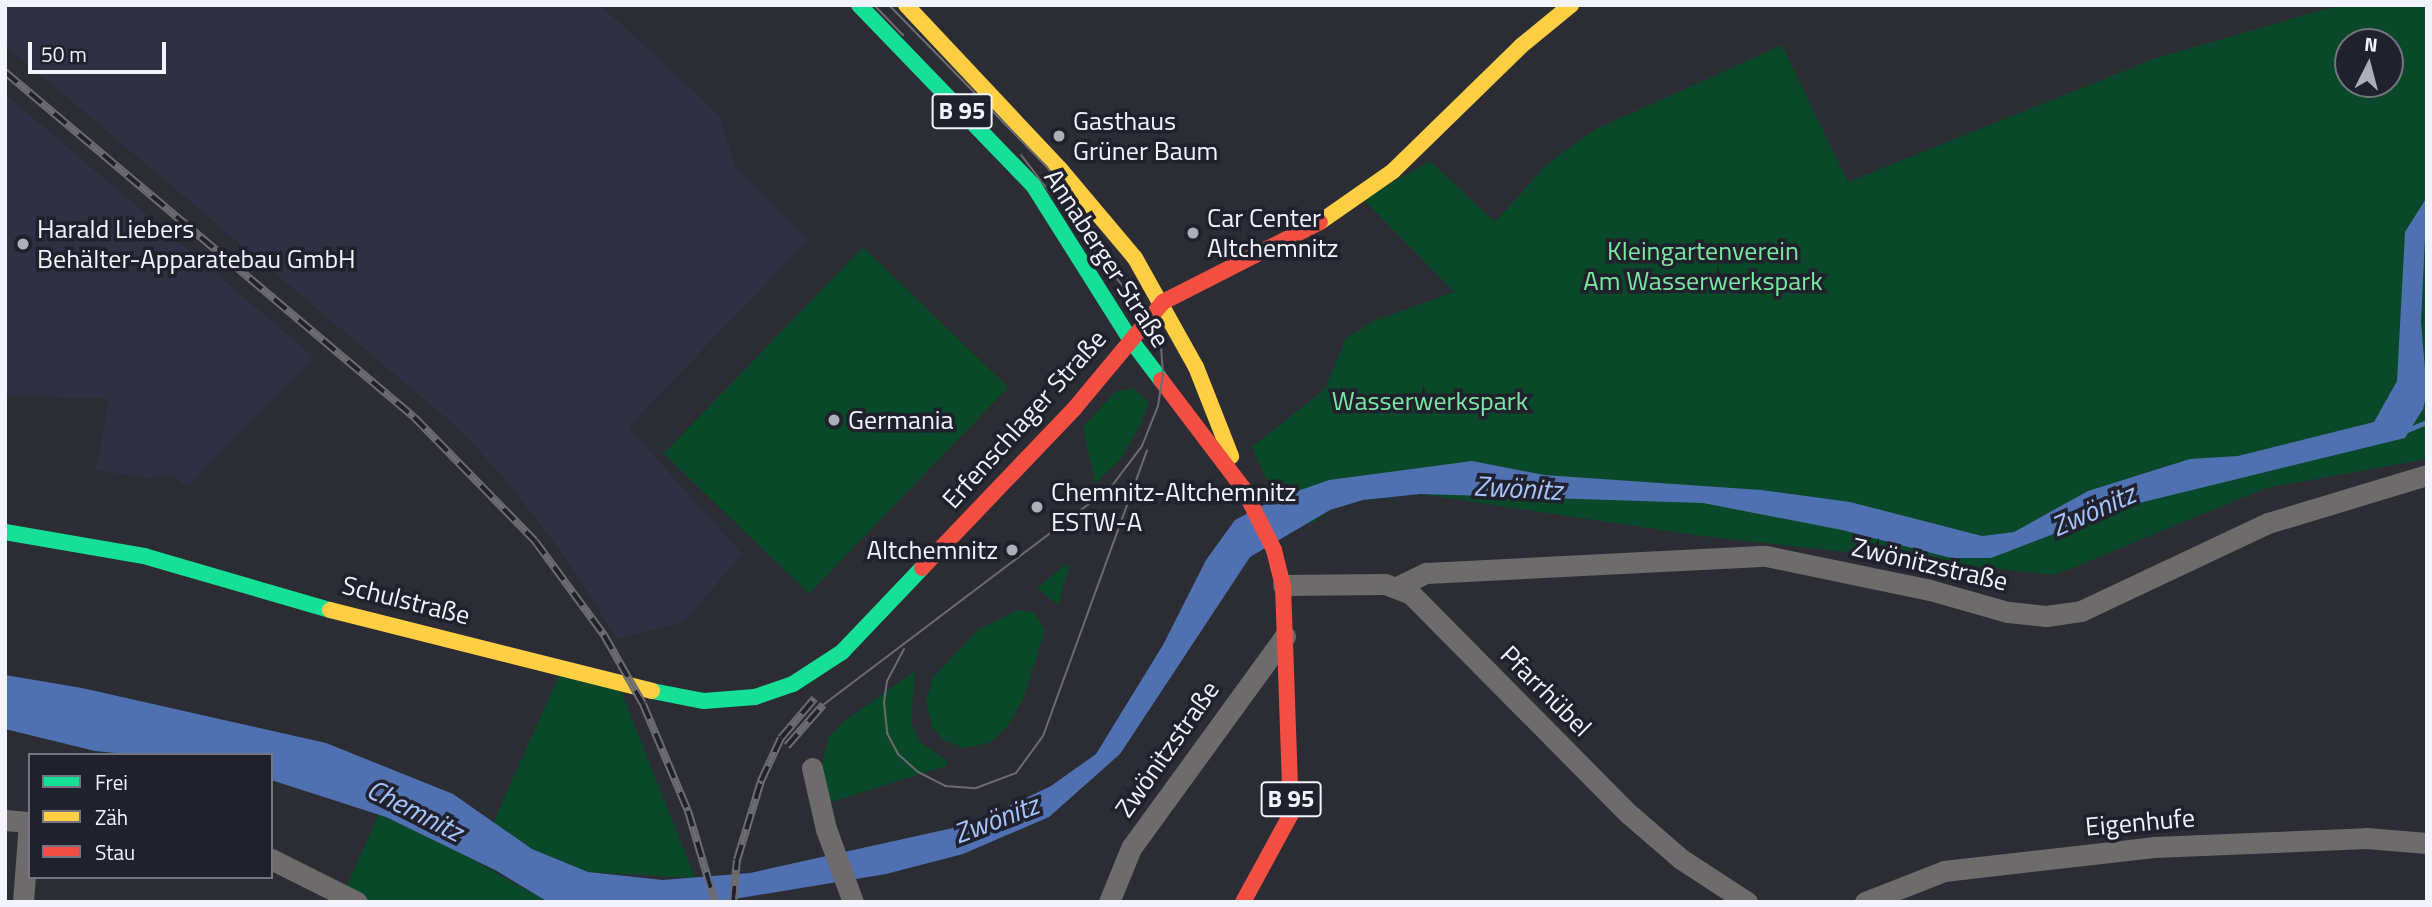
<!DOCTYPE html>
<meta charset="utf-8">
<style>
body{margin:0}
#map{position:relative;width:2432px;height:907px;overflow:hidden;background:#2c2d34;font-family:"Titillium Web",sans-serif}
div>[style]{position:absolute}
.built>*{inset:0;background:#2f3042}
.green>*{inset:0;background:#094828;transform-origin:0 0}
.water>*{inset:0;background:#4f71b1}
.stream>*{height:5px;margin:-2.5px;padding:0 2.5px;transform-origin:2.5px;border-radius:2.5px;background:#4f71b1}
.street>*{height:21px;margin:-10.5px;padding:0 10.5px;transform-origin:10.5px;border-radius:10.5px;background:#6d6b6b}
.fast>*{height:16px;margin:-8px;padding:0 8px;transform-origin:8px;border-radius:8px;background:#16e098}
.slow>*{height:16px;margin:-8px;padding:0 8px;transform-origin:8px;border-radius:8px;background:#ffcf43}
.jam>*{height:16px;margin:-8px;padding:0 8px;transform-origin:8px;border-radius:8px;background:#f24e42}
.tram>*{height:2px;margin:-1px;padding:0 1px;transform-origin:1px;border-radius:1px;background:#6c6b6f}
.rail>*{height:8px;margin-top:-4px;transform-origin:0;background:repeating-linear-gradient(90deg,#20212d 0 16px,#6c6b6f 0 32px);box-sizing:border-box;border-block:2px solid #6c6b6f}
.dots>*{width:19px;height:19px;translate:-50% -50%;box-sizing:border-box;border:4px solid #20212d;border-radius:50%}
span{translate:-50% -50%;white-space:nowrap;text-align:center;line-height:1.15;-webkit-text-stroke:7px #20212d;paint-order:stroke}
.shield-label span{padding:2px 5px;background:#20212d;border:2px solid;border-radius:5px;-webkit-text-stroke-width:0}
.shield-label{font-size:24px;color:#f2f3fc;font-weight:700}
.poi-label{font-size:26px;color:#f2f3fc}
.left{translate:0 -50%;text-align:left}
.right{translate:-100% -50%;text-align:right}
.park-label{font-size:26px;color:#7be8a0}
.street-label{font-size:26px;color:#f2f3fc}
.water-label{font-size:28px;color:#a5c4fc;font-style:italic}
.frame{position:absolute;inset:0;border:7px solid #f2f3fc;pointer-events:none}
.legend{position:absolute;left:28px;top:753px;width:245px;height:126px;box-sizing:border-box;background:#20212d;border:2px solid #747580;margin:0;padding:9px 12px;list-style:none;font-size:21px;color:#f2f3fc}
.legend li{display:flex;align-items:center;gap:14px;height:35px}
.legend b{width:35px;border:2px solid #747580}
.north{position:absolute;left:2334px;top:28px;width:70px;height:70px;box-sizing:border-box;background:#20212d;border:2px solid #747580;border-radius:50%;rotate:6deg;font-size:19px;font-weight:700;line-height:28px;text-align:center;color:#f2f3fc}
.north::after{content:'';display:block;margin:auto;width:24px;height:32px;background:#adaeb6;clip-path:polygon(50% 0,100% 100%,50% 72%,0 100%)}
.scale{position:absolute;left:28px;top:42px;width:138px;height:32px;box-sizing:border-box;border:4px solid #f2f3fc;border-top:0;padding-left:9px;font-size:21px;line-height:24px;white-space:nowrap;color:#f2f3fc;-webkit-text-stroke:5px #20212d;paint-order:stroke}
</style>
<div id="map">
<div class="built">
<i style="clip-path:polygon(5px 5px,600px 5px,720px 116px,735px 168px,808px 240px,628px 427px,742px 554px,685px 621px,617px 639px,561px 551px,505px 479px,457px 427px,5px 45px)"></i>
<i style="clip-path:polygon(5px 94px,314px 357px,187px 487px,173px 475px,149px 478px,96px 470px,109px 399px,5px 395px)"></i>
</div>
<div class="green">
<i style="clip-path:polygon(evenodd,2340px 5px,2427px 5px,2427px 459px,2266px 488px,2055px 575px,1702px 536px,1420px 494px,1363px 500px,1330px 510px,1310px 525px,1292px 492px,1275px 499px,1252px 447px,1325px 389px,1346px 338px,1374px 321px,1454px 292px,1363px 199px,1430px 161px,1495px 222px,1547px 164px,1596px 129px,1782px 45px,1848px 182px,2156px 58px,2340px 5px,2348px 42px,2390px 42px,2390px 84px,2348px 84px,2348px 42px)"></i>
<i style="left:863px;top:247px;width:202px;height:287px;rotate:44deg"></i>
<i style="clip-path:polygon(1133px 388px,1149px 402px,1142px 422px,1120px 460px,1095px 484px,1083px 427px,1115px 392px)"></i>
<i style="clip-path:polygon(1065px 565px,1070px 566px,1058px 605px,1037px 588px)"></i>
<i style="clip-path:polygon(1018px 610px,1034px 612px,1045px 631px,1023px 699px,1009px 724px,990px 743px,964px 748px,943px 740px,932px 727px,926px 702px,933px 677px,979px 629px)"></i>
<i style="clip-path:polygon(562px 669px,618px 683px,695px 878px,588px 872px,532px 849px,493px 823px)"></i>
<i style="clip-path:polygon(915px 671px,911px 723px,921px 743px,948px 761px,946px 766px,828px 803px,823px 760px,828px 738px,843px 722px)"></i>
<i style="clip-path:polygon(379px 814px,441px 842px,548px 902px,357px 902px,343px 894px)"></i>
</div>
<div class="water">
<i style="clip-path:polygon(2427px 197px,2421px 322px,2427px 393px,2423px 409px,2405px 438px,2127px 506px,1991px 558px,1951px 558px,1842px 530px,1703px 503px,1420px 494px,1363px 500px,1330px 510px,1250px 557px,1120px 754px,1049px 817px,963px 854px,886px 874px,716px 902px,548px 902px,497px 871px,386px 817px,271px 780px,271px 755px,135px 755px,95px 751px,5px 729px,5px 675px,82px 688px,326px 743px,453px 794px,532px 849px,588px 872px,663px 880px,750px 873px,971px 824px,1051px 786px,1096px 754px,1163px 645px,1206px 560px,1235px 520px,1275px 499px,1329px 480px,1472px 461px,1544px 475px,1761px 490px,1850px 502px,1982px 536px,2014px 532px,2088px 491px,2190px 459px,2238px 456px,2374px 422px,2397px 381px,2405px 232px)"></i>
</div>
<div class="stream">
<i style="left:2407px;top:430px;width:22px;rotate:-22deg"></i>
</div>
<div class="street">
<i style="left:1283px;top:585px;width:102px;rotate:-0.6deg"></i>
<i style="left:1385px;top:584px;width:28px;rotate:21deg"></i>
<i style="left:1411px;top:594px;width:310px;rotate:45.3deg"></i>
<i style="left:1629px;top:814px;width:69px;rotate:40.9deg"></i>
<i style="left:1681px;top:859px;width:79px;rotate:33.1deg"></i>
<i style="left:1399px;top:586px;width:30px;rotate:-26deg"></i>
<i style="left:1426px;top:573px;width:340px;rotate:-2.9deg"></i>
<i style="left:1766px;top:556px;width:167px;rotate:11.7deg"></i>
<i style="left:1930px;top:590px;width:81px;rotate:15.8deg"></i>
<i style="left:2008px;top:612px;width:38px;rotate:6deg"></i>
<i style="left:2046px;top:616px;width:35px;rotate:-8deg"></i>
<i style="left:2081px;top:611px;width:207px;rotate:-25.2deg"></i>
<i style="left:2268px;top:523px;width:166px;rotate:-16.8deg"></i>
<i style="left:812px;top:768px;width:63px;rotate:77.1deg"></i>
<i style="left:826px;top:829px;width:78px;rotate:69.7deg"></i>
<i style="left:5px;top:820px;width:25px;rotate:5deg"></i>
<i style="left:271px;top:859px;width:96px;rotate:26.6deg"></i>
<i style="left:23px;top:902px;width:80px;rotate:-85.7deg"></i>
<i style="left:1109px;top:902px;width:58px;rotate:-67.8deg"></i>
<i style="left:1131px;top:848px;width:262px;rotate:-54deg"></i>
<i style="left:1865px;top:902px;width:85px;rotate:-21.4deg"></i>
<i style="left:1944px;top:871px;width:211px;rotate:-6.5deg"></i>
<i style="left:2154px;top:847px;width:212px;rotate:-2.4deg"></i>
<i style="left:2366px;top:838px;width:61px;rotate:4.7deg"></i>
</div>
<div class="fast">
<i style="left:859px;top:5px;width:250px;rotate:46deg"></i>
<i style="left:1033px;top:185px;width:182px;rotate:57.8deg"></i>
<i style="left:1130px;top:339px;width:51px;rotate:52.9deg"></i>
<i style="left:5px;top:532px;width:141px;rotate:9.8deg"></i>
<i style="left:144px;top:556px;width:194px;rotate:16.2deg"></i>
<i style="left:652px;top:691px;width:53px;rotate:10.9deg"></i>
<i style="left:704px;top:701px;width:51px;rotate:-4.5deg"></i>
<i style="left:755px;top:697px;width:40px;rotate:-18.9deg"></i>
<i style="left:793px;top:684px;width:59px;rotate:-33.1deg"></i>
<i style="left:842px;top:652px;width:116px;rotate:-46.4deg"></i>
</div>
<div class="slow">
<i style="left:906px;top:5px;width:225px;rotate:46.8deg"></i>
<i style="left:1060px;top:169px;width:116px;rotate:49.9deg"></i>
<i style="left:1135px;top:258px;width:125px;rotate:60.8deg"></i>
<i style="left:1196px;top:367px;width:96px;rotate:68.5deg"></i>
<i style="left:1320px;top:222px;width:89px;rotate:-34.9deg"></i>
<i style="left:1393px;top:171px;width:179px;rotate:-44.3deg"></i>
<i style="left:1521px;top:46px;width:65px;rotate:-39.4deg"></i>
<i style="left:330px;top:610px;width:332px;rotate:14.1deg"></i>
</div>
<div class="jam">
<i style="left:1161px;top:380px;width:136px;rotate:52.8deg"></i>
<i style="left:1243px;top:488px;width:69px;rotate:63.4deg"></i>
<i style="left:1274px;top:550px;width:36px;rotate:76deg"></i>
<i style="left:1283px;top:585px;width:229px;rotate:88deg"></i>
<i style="left:1291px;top:814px;width:100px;rotate:118.6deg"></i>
<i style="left:922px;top:568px;width:220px;rotate:-46.3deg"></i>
<i style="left:1074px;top:409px;width:139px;rotate:-50.2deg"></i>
<i style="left:1163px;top:302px;width:176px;rotate:-27deg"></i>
</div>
<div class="tram">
<i style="left:874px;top:5px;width:42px;rotate:46deg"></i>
<i style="left:1021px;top:155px;width:165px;rotate:52.2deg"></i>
<i style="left:1122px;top:285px;width:52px;rotate:61.5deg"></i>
<i style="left:904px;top:649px;width:36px;rotate:118deg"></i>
<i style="left:887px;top:681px;width:21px;rotate:98deg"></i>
<i style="left:884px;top:702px;width:31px;rotate:84deg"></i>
<i style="left:887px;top:733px;width:24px;rotate:62deg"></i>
<i style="left:898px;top:754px;width:27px;rotate:42deg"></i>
<i style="left:918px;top:772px;width:30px;rotate:27deg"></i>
<i style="left:945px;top:786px;width:31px;rotate:4deg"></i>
<i style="left:976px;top:788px;width:43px;rotate:-20.6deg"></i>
<i style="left:1016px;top:773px;width:46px;rotate:-53.9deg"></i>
<i style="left:1043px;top:736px;width:304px;rotate:-70deg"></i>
<i style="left:823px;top:705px;width:361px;rotate:-37.1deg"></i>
<i style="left:1111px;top:487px;width:51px;rotate:-52.9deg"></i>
<i style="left:1142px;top:446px;width:43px;rotate:-68.2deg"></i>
<i style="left:1158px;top:406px;width:31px;rotate:-81deg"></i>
<i style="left:1163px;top:375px;width:29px;rotate:-94deg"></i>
<i style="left:1161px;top:346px;width:34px;rotate:-107deg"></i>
<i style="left:1151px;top:314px;width:108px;rotate:-123.7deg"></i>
<i style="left:1091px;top:224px;width:72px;rotate:-127.7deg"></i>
<i style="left:1047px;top:167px;width:226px;rotate:-134.3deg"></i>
</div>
<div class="rail">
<i style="left:5px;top:72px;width:535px;rotate:40.15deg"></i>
<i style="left:414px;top:417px;width:173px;rotate:45.7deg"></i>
<i style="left:535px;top:541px;width:117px;rotate:53.7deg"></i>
<i style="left:604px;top:635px;width:79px;rotate:60.5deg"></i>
<i style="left:643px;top:704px;width:116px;rotate:67.2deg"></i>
<i style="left:688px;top:811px;width:95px;rotate:73.5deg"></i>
<i style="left:787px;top:746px;width:55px;rotate:-48.7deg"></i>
<i style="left:733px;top:902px;width:42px;rotate:-84.6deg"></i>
<i style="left:737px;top:860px;width:83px;rotate:-73.1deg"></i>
<i style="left:761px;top:781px;width:47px;rotate:-65.1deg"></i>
<i style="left:781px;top:738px;width:52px;rotate:-49.6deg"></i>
</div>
<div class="dots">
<i style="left:1059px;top:136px;background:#adaeb6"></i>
<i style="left:1193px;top:233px;background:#adaeb6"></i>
<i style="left:23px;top:244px;background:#adaeb6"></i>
<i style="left:834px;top:420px;background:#adaeb6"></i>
<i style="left:1037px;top:507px;background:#adaeb6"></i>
<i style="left:1012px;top:550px;background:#adaeb6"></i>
</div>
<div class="shield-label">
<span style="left:962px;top:111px">B 95</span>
<span style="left:1291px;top:799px">B 95</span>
</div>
<div class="poi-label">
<span class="left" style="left:1073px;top:136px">Gasthaus<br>Grüner Baum</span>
<span class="left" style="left:1207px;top:233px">Car Center<br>Altchemnitz</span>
<span class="left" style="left:37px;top:244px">Harald Liebers<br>Behälter-Apparatebau GmbH</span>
<span class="left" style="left:848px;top:420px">Germania</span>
<span class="left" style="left:1051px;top:507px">Chemnitz-Altchemnitz<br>ESTW-A</span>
<span class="right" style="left:998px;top:550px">Altchemnitz</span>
</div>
<div class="park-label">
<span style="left:1703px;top:266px">Kleingartenverein<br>Am Wasserwerkspark</span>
<span style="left:1430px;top:401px">Wasserwerkspark</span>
</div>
<div class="street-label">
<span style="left:1107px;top:258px;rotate:57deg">Annaberger Straße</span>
<span style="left:1024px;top:419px;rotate:-48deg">Erfenschlager Straße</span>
<span style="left:1930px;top:564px;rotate:13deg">Zwönitzstraße</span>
<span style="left:406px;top:600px;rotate:14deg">Schulstraße</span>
<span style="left:1546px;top:691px;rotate:45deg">Pfarrhübel</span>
<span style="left:1167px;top:749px;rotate:-55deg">Zwönitzstraße</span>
<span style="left:2140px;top:822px;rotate:-5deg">Eigenhufe</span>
</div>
<div class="water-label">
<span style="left:1518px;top:488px;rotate:3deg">Zwönitz</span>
<span style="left:2093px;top:510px;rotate:-24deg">Zwönitz</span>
<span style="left:415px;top:810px;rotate:27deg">Chemnitz</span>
<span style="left:996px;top:819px;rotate:-21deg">Zwönitz</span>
</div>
<div class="frame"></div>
<ul class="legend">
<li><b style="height:9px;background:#16e098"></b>Frei</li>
<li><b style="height:9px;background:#ffcf43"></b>Zäh</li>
<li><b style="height:9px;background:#f24e42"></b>Stau</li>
</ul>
<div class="north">N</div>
<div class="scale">50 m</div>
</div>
